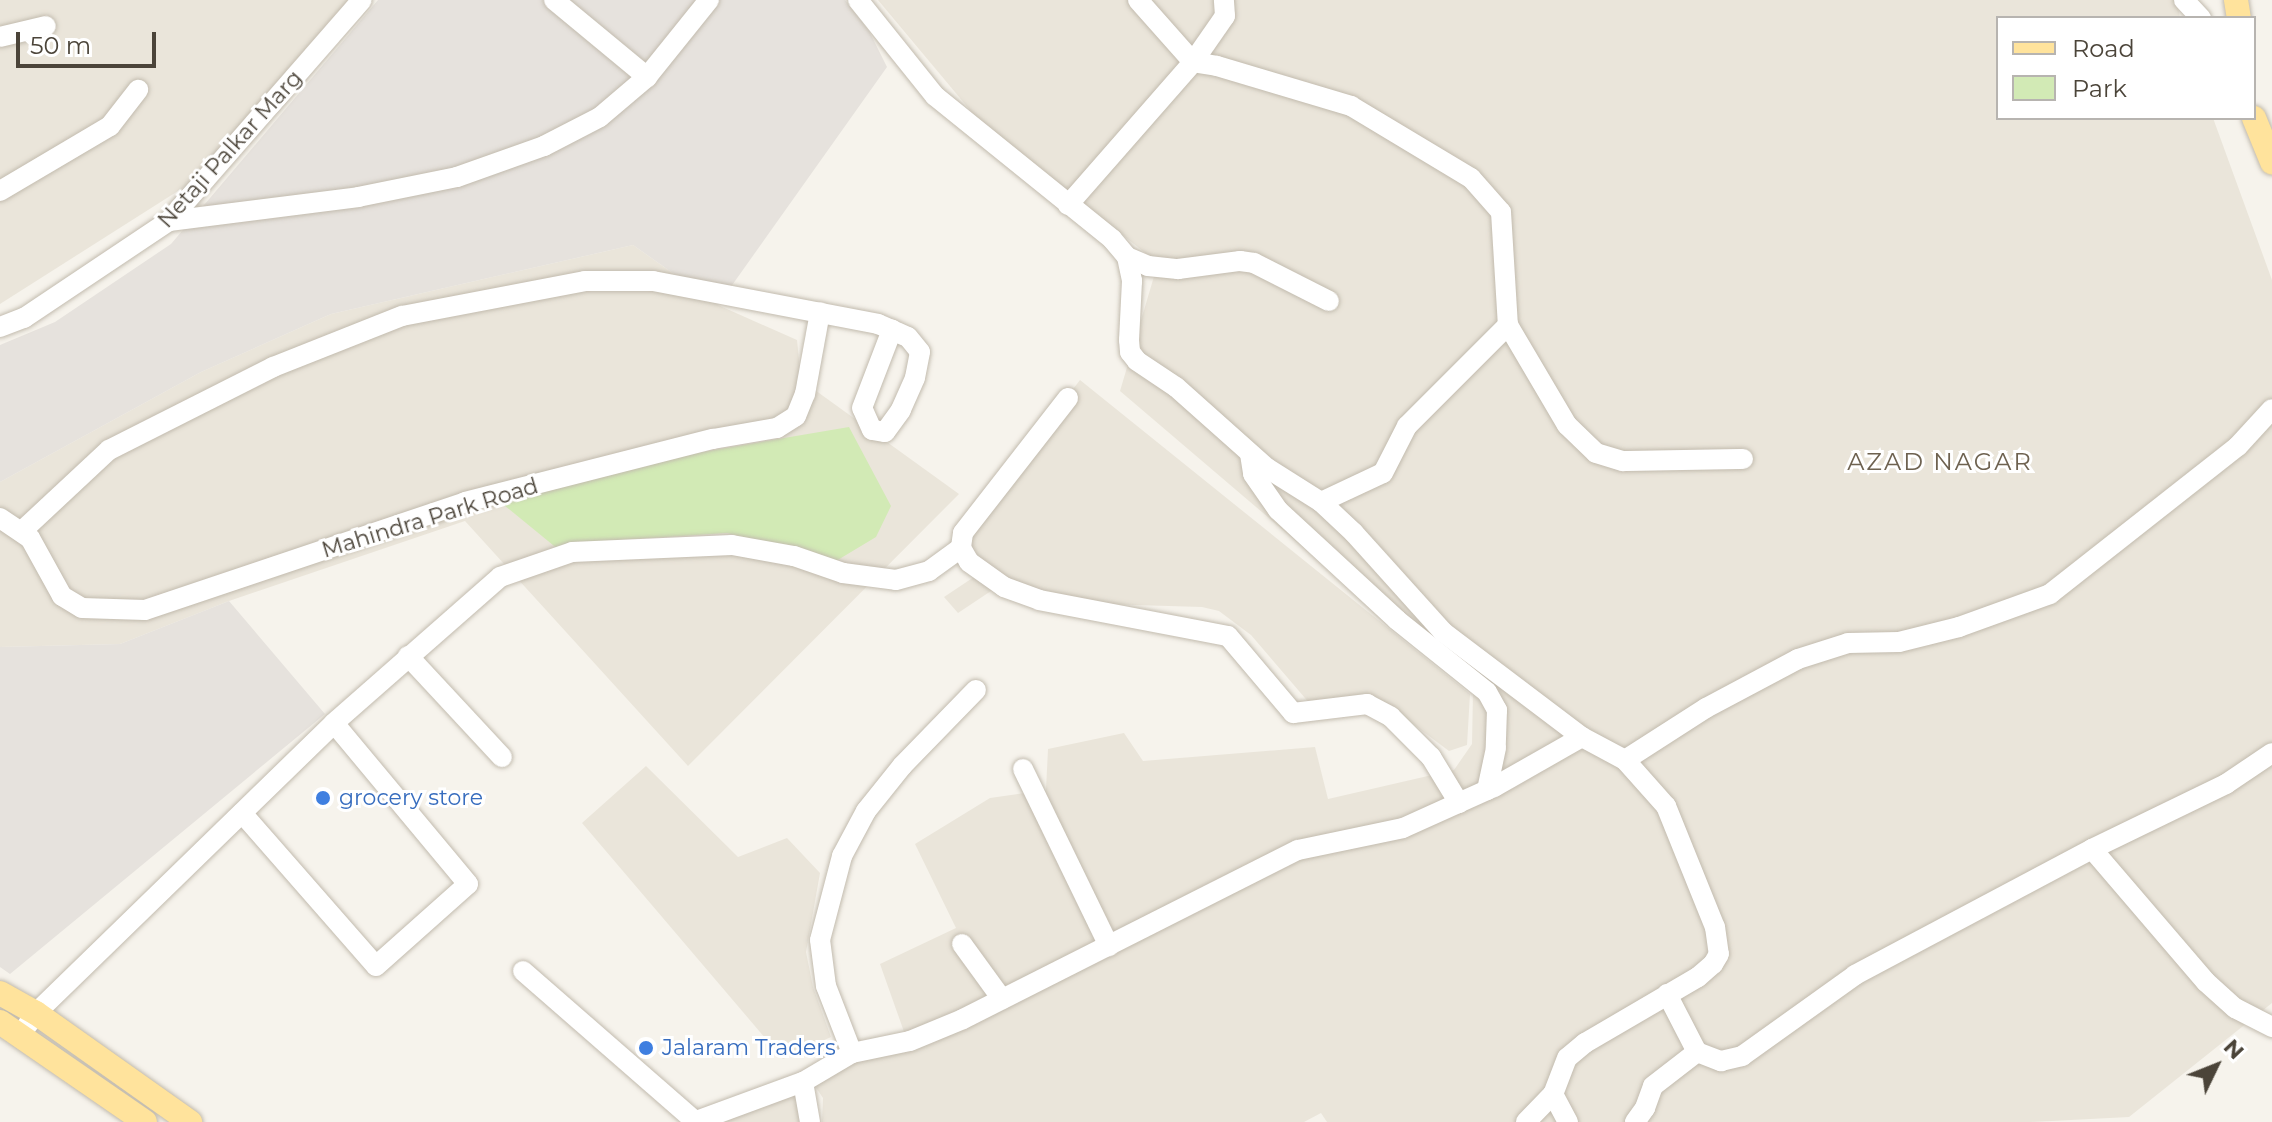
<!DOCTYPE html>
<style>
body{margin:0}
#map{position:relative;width:2272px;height:1122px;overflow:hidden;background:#f6f3ec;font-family:Montserrat,sans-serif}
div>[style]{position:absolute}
.residential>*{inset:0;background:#eae5da}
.industrial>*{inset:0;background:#e6e2dd}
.green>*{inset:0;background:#d2eab5}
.roads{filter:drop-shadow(0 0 2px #c2bbae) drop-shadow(0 0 2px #c2bbae)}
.minor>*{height:20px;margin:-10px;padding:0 10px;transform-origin:10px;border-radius:10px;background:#fff}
.major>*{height:24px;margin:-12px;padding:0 12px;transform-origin:12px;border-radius:12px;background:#ffe39c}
.dots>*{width:22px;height:22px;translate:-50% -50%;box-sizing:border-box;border:4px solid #fff;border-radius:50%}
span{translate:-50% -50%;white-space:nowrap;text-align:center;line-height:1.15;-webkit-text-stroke:6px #fff;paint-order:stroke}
.street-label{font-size:22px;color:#4b4439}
.shop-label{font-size:22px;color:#366cbe}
.left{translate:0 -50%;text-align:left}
.neighbourhood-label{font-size:24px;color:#6e6250;letter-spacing:2px}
.legend{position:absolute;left:1996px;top:16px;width:260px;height:104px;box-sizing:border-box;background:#fff;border:2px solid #b7b4b0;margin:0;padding:10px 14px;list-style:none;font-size:24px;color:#4b4439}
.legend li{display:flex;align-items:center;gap:16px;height:40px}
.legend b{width:40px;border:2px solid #b7b4b0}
.north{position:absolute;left:2176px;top:1026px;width:80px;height:80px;-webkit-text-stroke:6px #fff;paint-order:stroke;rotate:47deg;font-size:22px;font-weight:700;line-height:32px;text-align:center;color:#4b4439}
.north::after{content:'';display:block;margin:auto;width:28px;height:36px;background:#4b4439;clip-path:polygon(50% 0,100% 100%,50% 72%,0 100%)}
.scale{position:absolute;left:16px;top:32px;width:140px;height:36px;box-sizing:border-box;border:4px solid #4b4439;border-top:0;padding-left:10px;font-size:24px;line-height:28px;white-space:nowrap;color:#4b4439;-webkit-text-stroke:6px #fff;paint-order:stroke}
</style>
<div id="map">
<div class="residential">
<i style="clip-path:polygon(0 0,351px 0,200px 177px,0 304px)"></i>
<i style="clip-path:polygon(878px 0,2177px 0,2180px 18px,1998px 18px,1998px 118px,2213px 118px,2272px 280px,2272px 1003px,2129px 1117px,2031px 1122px,1327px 1122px,1321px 1113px,1304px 1122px,822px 1122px,823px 1098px,805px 1071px,908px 1043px,880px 964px,956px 928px,915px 844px,990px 798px,1046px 790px,1048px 749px,1124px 733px,1143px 761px,1315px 747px,1328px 799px,1454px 770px,1472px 744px,1473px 692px,1120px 391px,1158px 263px,980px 122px)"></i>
<i style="clip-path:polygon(633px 245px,718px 305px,797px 340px,801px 380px,959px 494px,688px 766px,465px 521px,229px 601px,120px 644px,0 647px,0 482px,201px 372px,331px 314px)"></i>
<i style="clip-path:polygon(1080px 380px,1470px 694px,1467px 745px,1449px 751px,1405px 718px,1370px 714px,1329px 716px,1311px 705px,1251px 635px,1219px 611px,1202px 607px,1102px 604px,1006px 581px,958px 613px,944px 597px,977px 575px,958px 538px)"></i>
<i style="clip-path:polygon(646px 766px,738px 857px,787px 838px,820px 873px,806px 952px,813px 987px,831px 1037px,783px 1059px,582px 823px)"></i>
<i style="clip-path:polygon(790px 1076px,808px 1116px,799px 1122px,708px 1122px)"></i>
</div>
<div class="industrial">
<i style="clip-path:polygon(378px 0,845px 0,869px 31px,887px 67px,718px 305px,633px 245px,331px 314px,201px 372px,0 482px,0 345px,55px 322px,171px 244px)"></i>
<i style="clip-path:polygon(229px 601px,325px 714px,10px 974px,0 967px,0 647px,120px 644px)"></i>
</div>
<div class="green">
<i style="clip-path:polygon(849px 427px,891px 506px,876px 537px,836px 561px,727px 533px,574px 543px,559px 550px,499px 501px,667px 458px)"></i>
</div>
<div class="roads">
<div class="minor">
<i style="left:554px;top:0;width:121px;rotate:39.6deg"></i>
<i style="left:858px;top:0;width:123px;rotate:51.3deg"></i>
<i style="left:935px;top:96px;width:228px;rotate:38.9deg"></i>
<i style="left:1112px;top:239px;width:23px;rotate:50deg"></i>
<i style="left:1127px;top:257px;width:25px;rotate:78deg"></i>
<i style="left:1132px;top:281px;width:59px;rotate:92.9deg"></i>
<i style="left:1129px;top:340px;width:12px;rotate:85deg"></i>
<i style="left:1130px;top:352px;width:11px;rotate:52deg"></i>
<i style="left:1137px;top:361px;width:47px;rotate:33.7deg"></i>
<i style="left:1176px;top:387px;width:122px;rotate:41.7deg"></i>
<i style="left:1267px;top:468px;width:64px;rotate:32.2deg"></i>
<i style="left:1321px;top:502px;width:45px;rotate:43.2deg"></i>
<i style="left:1354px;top:533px;width:133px;rotate:48deg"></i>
<i style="left:1443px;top:632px;width:174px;rotate:37.1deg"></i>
<i style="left:1582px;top:737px;width:49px;rotate:28.1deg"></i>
<i style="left:1625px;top:760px;width:62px;rotate:48.3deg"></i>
<i style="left:1666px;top:806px;width:131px;rotate:68deg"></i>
<i style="left:1715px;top:927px;width:27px;rotate:82deg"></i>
<i style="left:1719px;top:954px;width:12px;rotate:121deg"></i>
<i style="left:1713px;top:964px;width:20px;rotate:139deg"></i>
<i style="left:1698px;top:977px;width:131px;rotate:149.7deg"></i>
<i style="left:1585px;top:1043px;width:23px;rotate:140deg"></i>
<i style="left:1567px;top:1058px;width:39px;rotate:111deg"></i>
<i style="left:1553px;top:1094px;width:39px;rotate:134deg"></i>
<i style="left:1138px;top:0;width:83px;rotate:48.4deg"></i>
<i style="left:1193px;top:62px;width:24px;rotate:9deg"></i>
<i style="left:1217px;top:66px;width:140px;rotate:16.6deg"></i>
<i style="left:1351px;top:106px;width:140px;rotate:31deg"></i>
<i style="left:1471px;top:178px;width:45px;rotate:48.6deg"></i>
<i style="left:1501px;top:212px;width:113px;rotate:86.5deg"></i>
<i style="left:1508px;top:325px;width:116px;rotate:59.5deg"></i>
<i style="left:1567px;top:425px;width:40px;rotate:44deg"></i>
<i style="left:1596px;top:453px;width:28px;rotate:17deg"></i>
<i style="left:1623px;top:461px;width:120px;rotate:-1deg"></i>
<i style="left:2184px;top:0;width:25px;rotate:47deg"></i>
<i style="left:0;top:37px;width:47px;rotate:-13.4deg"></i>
<i style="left:0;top:191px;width:128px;rotate:-30.6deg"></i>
<i style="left:110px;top:126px;width:46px;rotate:-52.1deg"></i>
<i style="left:1068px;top:205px;width:190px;rotate:-48.8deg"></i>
<i style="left:1193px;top:62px;width:56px;rotate:-55.2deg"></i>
<i style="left:1225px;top:16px;width:16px;rotate:-94deg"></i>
<i style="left:169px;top:221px;width:191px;rotate:-7.2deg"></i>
<i style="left:358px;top:197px;width:101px;rotate:-11.4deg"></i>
<i style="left:457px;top:177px;width:92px;rotate:-19.6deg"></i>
<i style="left:544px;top:146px;width:63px;rotate:-27.4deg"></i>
<i style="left:600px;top:117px;width:62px;rotate:-40.4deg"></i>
<i style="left:647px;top:77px;width:99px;rotate:-51.2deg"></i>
<i style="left:1127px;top:257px;width:23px;rotate:23deg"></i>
<i style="left:1148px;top:266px;width:30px;rotate:6deg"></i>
<i style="left:1178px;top:269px;width:63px;rotate:-7.4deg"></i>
<i style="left:1240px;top:261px;width:14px;rotate:8deg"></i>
<i style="left:1254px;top:263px;width:84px;rotate:26.9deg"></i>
<i style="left:0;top:327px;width:26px;rotate:-21deg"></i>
<i style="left:24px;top:318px;width:174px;rotate:-33.8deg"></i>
<i style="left:169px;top:221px;width:293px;rotate:-48.9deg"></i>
<i style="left:1068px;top:398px;width:171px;rotate:127.9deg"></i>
<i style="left:963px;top:533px;width:15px;rotate:98deg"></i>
<i style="left:961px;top:548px;width:16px;rotate:60deg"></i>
<i style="left:969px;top:562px;width:43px;rotate:35.5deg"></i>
<i style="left:1004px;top:587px;width:37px;rotate:20deg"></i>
<i style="left:1039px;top:600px;width:192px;rotate:10.8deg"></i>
<i style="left:1228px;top:636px;width:101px;rotate:49.8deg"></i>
<i style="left:1293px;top:713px;width:75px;rotate:-6.9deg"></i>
<i style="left:1367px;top:704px;width:27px;rotate:28deg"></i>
<i style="left:1391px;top:717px;width:57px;rotate:45deg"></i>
<i style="left:1431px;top:757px;width:54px;rotate:58.7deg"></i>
<i style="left:1250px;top:454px;width:20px;rotate:81deg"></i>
<i style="left:1253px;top:474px;width:44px;rotate:55.2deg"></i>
<i style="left:1278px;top:510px;width:162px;rotate:42.7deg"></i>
<i style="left:1397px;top:620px;width:115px;rotate:38.7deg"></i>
<i style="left:1487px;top:692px;width:21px;rotate:61deg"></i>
<i style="left:1497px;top:710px;width:38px;rotate:92deg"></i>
<i style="left:1496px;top:748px;width:43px;rotate:102.1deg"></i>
<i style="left:1321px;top:502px;width:68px;rotate:-25.1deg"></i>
<i style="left:1383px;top:473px;width:53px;rotate:-62.9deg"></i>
<i style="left:1407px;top:426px;width:143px;rotate:-45deg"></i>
<i style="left:0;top:518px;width:36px;rotate:34deg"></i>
<i style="left:30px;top:538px;width:66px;rotate:61.1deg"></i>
<i style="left:62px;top:596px;width:23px;rotate:31deg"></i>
<i style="left:82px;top:608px;width:63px;rotate:1.8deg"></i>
<i style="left:145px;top:610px;width:338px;rotate:-18.6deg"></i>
<i style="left:465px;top:502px;width:256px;rotate:-14.3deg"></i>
<i style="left:713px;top:439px;width:65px;rotate:-9.8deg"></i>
<i style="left:777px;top:428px;width:22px;rotate:-32deg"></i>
<i style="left:796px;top:416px;width:24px;rotate:-68deg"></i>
<i style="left:805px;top:394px;width:83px;rotate:-79.6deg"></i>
<i style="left:22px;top:531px;width:119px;rotate:-43deg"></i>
<i style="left:109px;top:450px;width:184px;rotate:-26.8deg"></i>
<i style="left:273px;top:367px;width:139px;rotate:-21.6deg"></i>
<i style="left:402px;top:316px;width:186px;rotate:-10.8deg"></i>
<i style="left:585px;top:281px;width:68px"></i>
<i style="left:653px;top:281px;width:229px;rotate:10.8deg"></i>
<i style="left:878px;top:324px;width:15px;rotate:23deg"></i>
<i style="left:892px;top:330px;width:17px;rotate:24deg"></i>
<i style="left:908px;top:337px;width:19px;rotate:51deg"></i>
<i style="left:920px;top:352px;width:26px;rotate:101deg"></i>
<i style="left:915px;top:378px;width:35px;rotate:114deg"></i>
<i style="left:901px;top:410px;width:27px;rotate:126deg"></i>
<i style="left:885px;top:432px;width:13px;rotate:-171deg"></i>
<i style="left:872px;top:430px;width:24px;rotate:-114deg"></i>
<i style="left:862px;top:408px;width:84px;rotate:-69deg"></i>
<i style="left:408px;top:656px;width:138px;rotate:47.1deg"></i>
<i style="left:1625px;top:760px;width:96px;rotate:-32.7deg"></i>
<i style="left:1706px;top:708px;width:104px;rotate:-28deg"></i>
<i style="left:1798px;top:659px;width:52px;rotate:-17.7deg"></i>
<i style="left:1848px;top:643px;width:51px;rotate:-1.1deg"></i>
<i style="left:1899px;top:642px;width:62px;rotate:-14deg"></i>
<i style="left:1959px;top:627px;width:97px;rotate:-19.9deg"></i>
<i style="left:2050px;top:594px;width:239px;rotate:-38.2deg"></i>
<i style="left:2238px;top:446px;width:50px;rotate:-47.4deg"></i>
<i style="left:1023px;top:769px;width:197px;rotate:64.1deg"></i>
<i style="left:242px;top:813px;width:203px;rotate:48.8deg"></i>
<i style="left:376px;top:966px;width:123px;rotate:-41.7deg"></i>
<i style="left:468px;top:884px;width:209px;rotate:-129.8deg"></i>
<i style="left:2092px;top:849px;width:175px;rotate:49.4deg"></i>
<i style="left:2206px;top:982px;width:39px;rotate:42deg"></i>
<i style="left:2235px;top:1008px;width:42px;rotate:27.2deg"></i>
<i style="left:962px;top:944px;width:68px;rotate:54deg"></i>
<i style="left:523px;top:971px;width:228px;rotate:41.1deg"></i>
<i style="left:1667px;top:994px;width:65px;rotate:62.7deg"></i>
<i style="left:1697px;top:1052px;width:26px;rotate:21deg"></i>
<i style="left:1721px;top:1061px;width:22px;rotate:-13deg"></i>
<i style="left:1742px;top:1056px;width:139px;rotate:-35.6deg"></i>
<i style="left:1855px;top:975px;width:268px;rotate:-28deg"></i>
<i style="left:2092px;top:849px;width:149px;rotate:-25.9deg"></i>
<i style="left:2226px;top:784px;width:55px;rotate:-34deg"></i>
<i style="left:21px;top:1034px;width:26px;rotate:-54deg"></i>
<i style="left:36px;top:1013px;width:416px;rotate:-44.2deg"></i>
<i style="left:334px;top:723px;width:221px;rotate:-41.3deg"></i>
<i style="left:500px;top:577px;width:76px;rotate:-19.1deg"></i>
<i style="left:572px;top:552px;width:160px;rotate:-2.5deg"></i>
<i style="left:732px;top:545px;width:63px;rotate:10.1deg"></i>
<i style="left:794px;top:556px;width:52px;rotate:19.1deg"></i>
<i style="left:843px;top:573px;width:53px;rotate:7.5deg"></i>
<i style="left:896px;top:580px;width:34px;rotate:-15deg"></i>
<i style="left:929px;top:571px;width:39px;rotate:-36deg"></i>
<i style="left:852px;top:1053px;width:72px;rotate:-111.2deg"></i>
<i style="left:826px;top:986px;width:46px;rotate:-97.4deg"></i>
<i style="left:820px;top:940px;width:87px;rotate:-75.3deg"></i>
<i style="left:842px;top:856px;width:51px;rotate:-61.9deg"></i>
<i style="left:866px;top:811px;width:58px;rotate:-51.3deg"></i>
<i style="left:902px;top:766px;width:106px;rotate:-45.8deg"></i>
<i style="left:803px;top:1082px;width:41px;rotate:80.1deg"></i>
<i style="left:1553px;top:1094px;width:32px;rotate:62deg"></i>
<i style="left:694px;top:1122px;width:116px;rotate:-20.2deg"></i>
<i style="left:803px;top:1082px;width:57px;rotate:-30.6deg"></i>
<i style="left:852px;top:1053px;width:59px;rotate:-11.7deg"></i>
<i style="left:910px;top:1041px;width:57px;rotate:-22.5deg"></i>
<i style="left:963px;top:1019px;width:375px;rotate:-26.8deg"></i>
<i style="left:1298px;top:850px;width:107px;rotate:-11.8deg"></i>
<i style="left:1403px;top:828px;width:100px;rotate:-24.3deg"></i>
<i style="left:1494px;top:787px;width:101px;rotate:-29.6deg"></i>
<i style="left:1635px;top:1122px;width:17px;rotate:-54deg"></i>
<i style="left:1645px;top:1108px;width:23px;rotate:-70deg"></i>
<i style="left:1653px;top:1086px;width:56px;rotate:-37.7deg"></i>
</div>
<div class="major">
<i style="left:2236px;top:0;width:18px;rotate:81deg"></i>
<i style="left:2254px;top:118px;width:48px;rotate:67.8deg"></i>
<i style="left:0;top:993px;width:41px;rotate:29.1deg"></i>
<i style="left:36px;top:1013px;width:189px;rotate:35.3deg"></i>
<i style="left:0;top:1022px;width:176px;rotate:34.6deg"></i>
</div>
</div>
<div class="dots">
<i style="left:323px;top:798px;background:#3f7fe0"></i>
<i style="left:646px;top:1048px;background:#3f7fe0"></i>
</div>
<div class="street-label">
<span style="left:230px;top:149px;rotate:-48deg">Netaji Palkar Marg</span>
<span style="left:430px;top:518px;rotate:-17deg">Mahindra Park Road</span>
</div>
<div class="shop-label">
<span class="left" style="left:339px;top:798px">grocery store</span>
<span class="left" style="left:662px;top:1048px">Jalaram Traders</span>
</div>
<div class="neighbourhood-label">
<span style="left:1940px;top:462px">AZAD NAGAR</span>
</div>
<ul class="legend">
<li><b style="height:10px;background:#ffe39c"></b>Road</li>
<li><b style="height:22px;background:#d2eab5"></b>Park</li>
</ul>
<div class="north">N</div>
<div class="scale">50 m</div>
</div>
